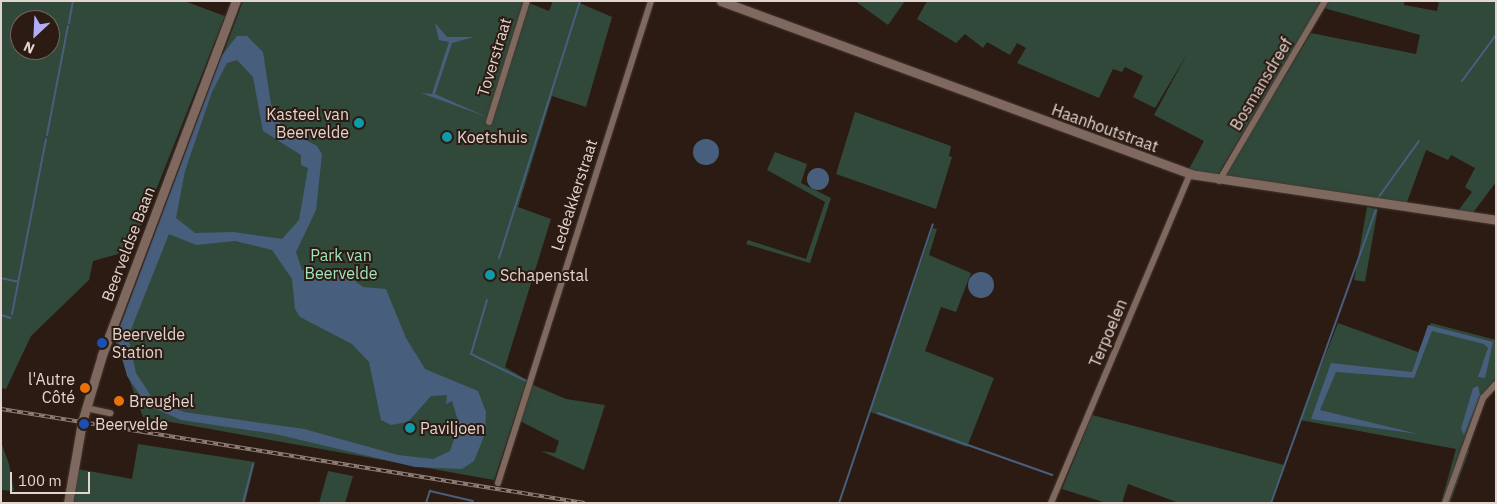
<!DOCTYPE html>
<meta charset="utf-8">
<style>
body{margin:0}
#map{position:relative;width:1497px;height:504px;overflow:hidden;background:#2c1b12;font-family:"IBM Plex Sans",sans-serif}
div>[style]{position:absolute}
.green>*{inset:0;background:#30493b;transform-origin:0 0}
.water>*{inset:0;background:#475f7d}
.round{border-radius:50%}
.stream>*{height:2px;margin:-1px;padding:0 1px;transform-origin:1px;border-radius:1px;background:#475f7d}
.roads{filter:drop-shadow(0 0 1px #453732) drop-shadow(0 0 1px #453732)}
.street>*{height:6px;margin:-3px;padding:0 3px;transform-origin:3px;border-radius:3px;background:#7f695e}
.secondary>*{height:9px;margin:-4.5px;padding:0 4.5px;transform-origin:4.5px;border-radius:4.5px;background:#7f695e}
.rail>*{height:4px;margin-top:-2px;transform-origin:0;background:repeating-linear-gradient(90deg,#2c1b12 0 5.5px,#8f8079 0 11px);box-sizing:border-box;border-block:1px solid #8f8079}
.dots>*{width:14px;height:14px;translate:-50% -50%;box-sizing:border-box;border:2px solid #2c1b12;border-radius:50%}
span{translate:-50% -50%;white-space:nowrap;text-align:center;line-height:1.15;-webkit-text-stroke:4px #2c1b12;paint-order:stroke}
.street-label{font-size:16px;color:#e2d5cf}
.poi-label{font-size:16px;color:#e2d5cf}
.right{translate:-100% -50%;text-align:right}
.left{translate:0 -50%;text-align:left}
.park-label{font-size:16px;color:#9ee4be}
.frame{position:absolute;inset:0;border:2px solid #e2d5cf;pointer-events:none}
.north{position:absolute;left:10px;top:10px;width:50px;height:50px;box-sizing:border-box;background:#2c1b12;border:1px solid #75655e;border-radius:50%;rotate:205deg;font-size:14px;font-weight:700;line-height:20px;text-align:center;color:#e2d5cf}
.north::after{content:'';display:block;margin:auto;width:18px;height:22px;background:#b1adfa;clip-path:polygon(50% 0,100% 100%,50% 72%,0 100%)}
.scale{position:absolute;left:10px;top:472px;width:80px;height:22px;box-sizing:border-box;border:2px solid #e2d5cf;border-top:0;padding-left:6px;font-size:15px;line-height:18px;white-space:nowrap;color:#e2d5cf;-webkit-text-stroke:4px #2c1b12;paint-order:stroke}
</style>
<div id="map">
<div class="green">
<i style="clip-path:polygon(evenodd,1px 1px,184px 1px,225px 16px,143px 223px,118px 254px,93px 261px,89px 280px,31px 336px,6px 389px,1px 388px,1px 1px,20px 20px,50px 20px,50px 50px,20px 50px,20px 20px)"></i>
<i style="clip-path:polygon(243px 1px,524px 1px,549px 11px,553px 1px,575px 1px,612px 17px,586px 107px,552px 96px,518px 207px,551px 219px,505px 367px,527px 380px,494px 480px,143px 417px,115px 341px)"></i>
<i style="clip-path:polygon(855px 1px,905px 1px,888px 25px)"></i>
<i style="clip-path:polygon(927px 1px,1317px 1px,1321px 3px,1217px 176px,1189px 169px,1204px 141px,1154px 115px,1187px 54px,1155px 108px,1133px 97px,1143px 76px,1125px 67px,1122px 72px,1113px 69px,1099px 98px,1017px 63px,1026px 48px,1017px 43px,1010px 55px,987px 42px,983px 48px,965px 34px,956px 43px,917px 19px)"></i>
<i style="clip-path:polygon(1328px 1px,1404px 1px,1404px 5px,1437px 11px,1439px 1px,1496px 1px,1496px 182px,1472px 214px,1458px 211px,1472px 192px,1465px 187px,1475px 168px,1451px 155px,1448px 160px,1426px 150px,1406px 205px,1228px 177px,1226px 173px,1311px 33px,1416px 54px,1420px 35px,1324px 8px)"></i>
<i style="clip-path:polygon(855px 112px,951px 146px,949px 156px,952px 157px,936px 209px,836px 174px)"></i>
<i style="clip-path:polygon(775px 152px,807px 164px,801px 183px,831px 198px,810px 263px,746px 244px,748px 240px,806px 259px,825px 202px,767px 170px)"></i>
<i style="left:1367px;top:207px;width:11px;height:74px;rotate:10deg"></i>
<i style="clip-path:polygon(933px 228px,937px 229px,929px 255px,971px 273px,956px 312px,941px 307px,925px 351px,994px 378px,967px 447px,870px 412px)"></i>
<i style="clip-path:polygon(1338px 323px,1418px 352px,1431px 323px,1496px 340px,1496px 377px,1462px 445px,1469px 451px,1450px 503px,1441px 503px,1456px 449px,1300px 420px)"></i>
<i style="clip-path:polygon(531px 384px,566px 399px,605px 405px,584px 470px,541px 451px,555px 453px,559px 441px,520px 421px)"></i>
<i style="clip-path:polygon(1092px 415px,1284px 465px,1270px 503px,1179px 503px,1128px 484px,1122px 503px,1106px 503px,1062px 489px)"></i>
<i style="clip-path:polygon(1px 442px,9px 464px,14px 491px,1px 490px)"></i>
<i style="clip-path:polygon(138px 444px,255px 462px,245px 503px,71px 503px,78px 469px,132px 479px)"></i>
<i style="clip-path:polygon(328px 471px,353px 476px,345px 503px,319px 503px)"></i>
</div>
<div class="water">
<i style="clip-path:polygon(435px 23px,447px 37px,474px 37px,452px 43px,435px 94px,487px 117px,421px 93px,432px 94px,449px 42px,439px 40px)"></i>
<i style="clip-path:polygon(evenodd,237px 36px,247px 36px,263px 52px,271px 104px,282px 127px,317px 146px,322px 154px,316px 210px,296px 252px,302px 270px,340px 270px,363px 287px,386px 289px,406px 338px,425px 369px,478px 391px,486px 412px,485px 434px,474px 461px,462px 469px,415px 467px,275px 434px,181px 420px,147px 405px,127px 376px,118px 342px,119px 329px,222px 55px,237px 36px,237px 60px,253px 77px,263px 131px,301px 155px,301px 165px,308px 168px,299px 220px,282px 239px,233px 232px,195px 233px,176px 218px,185px 171px,212px 92px,227px 63px,237px 60px,237px 36px,169px 234px,196px 245px,235px 241px,272px 250px,292px 279px,295px 309px,300px 317px,352px 344px,369px 362px,381px 420px,391px 425px,408px 422px,431px 396px,447px 395px,446px 404px,452px 401px,459px 424px,450px 451px,433px 459px,398px 455px,304px 429px,184px 412px,153px 399px,136px 373px,128px 337px,169px 234px)"></i>
<i class="round" style="left:693px;top:139px;width:26px;height:26px"></i>
<i class="round" style="left:807px;top:168px;width:22px;height:22px"></i>
<i class="round" style="left:968px;top:272px;width:26px;height:26px"></i>
<i style="clip-path:polygon(1428px 325px,1493px 342px,1485px 378px,1478px 377px,1488px 348px,1484px 344px,1432px 331px,1414px 378px,1336px 372px,1320px 410px,1418px 434px,1311px 419px,1331px 363px,1412px 372px)"></i>
<i style="clip-path:polygon(1478px 386px,1480px 395px,1464px 435px,1461px 429px,1473px 388px)"></i>
</div>
<div class="stream">
<i style="left:69px;top:23px;width:22px;rotate:-80deg"></i>
<i style="left:1462px;top:81px;width:57px;rotate:-53.5deg"></i>
<i style="left:47px;top:135px;width:111px;rotate:-79.1deg"></i>
<i style="left:1378px;top:198px;width:70px;rotate:-54.3deg"></i>
<i style="left:499px;top:258px;width:269px;rotate:-72.5deg"></i>
<i style="left:1px;top:278px;width:17px;rotate:13deg"></i>
<i style="left:487px;top:300px;width:56px;rotate:106.5deg"></i>
<i style="left:471px;top:354px;width:61px;rotate:26.1deg"></i>
<i style="left:12px;top:314px;width:178px;rotate:-79deg"></i>
<i style="left:1px;top:315px;width:10px;rotate:17deg"></i>
<i style="left:878px;top:413px;width:185px;rotate:19.6deg"></i>
<i style="left:243px;top:503px;width:40px;rotate:-75.6deg"></i>
<i style="left:426px;top:503px;width:13px;rotate:-72deg"></i>
<i style="left:430px;top:491px;width:44px;rotate:13.1deg"></i>
<i style="left:839px;top:503px;width:294px;rotate:-71.4deg"></i>
<i style="left:1271px;top:503px;width:311px;rotate:-70.3deg"></i>
</div>
<div class="roads">
<div class="street">
<i style="left:489px;top:122px;width:127px;rotate:-72.6deg"></i>
<i style="left:1219px;top:181px;width:209px;rotate:-59.5deg"></i>
<i style="left:86px;top:408px;width:25px;rotate:12deg"></i>
<i style="left:498px;top:483px;width:506px;rotate:-72.39deg"></i>
<i style="left:1051px;top:503px;width:357px;rotate:-67.1deg"></i>
<i style="left:1445px;top:503px;width:112px;rotate:-70.1deg"></i>
<i style="left:1483px;top:398px;width:19px;rotate:-47deg"></i>
</div>
<div class="secondary">
<i style="left:721px;top:1px;width:500px;rotate:20.2deg"></i>
<i style="left:1190px;top:174px;width:309px;rotate:8.5deg"></i>
<i style="left:68px;top:503px;width:82px;rotate:-80.2deg"></i>
<i style="left:82px;top:422px;width:70px;rotate:-73.4deg"></i>
<i style="left:102px;top:355px;width:379px;rotate:-69.3deg"></i>
</div>
</div>
<div class="rail">
<i style="left:1px;top:409px;width:591px;rotate:9.16deg"></i>
</div>
<div class="dots">
<i style="left:359px;top:123px;background:#0f9aa8"></i>
<i style="left:447px;top:137px;background:#0f9aa8"></i>
<i style="left:490px;top:275px;background:#0f9aa8"></i>
<i style="left:102px;top:343px;background:#1a4fb4"></i>
<i style="left:85px;top:388px;background:#e8710a"></i>
<i style="left:119px;top:401px;background:#e8710a"></i>
<i style="left:84px;top:424px;background:#1a4fb4"></i>
<i style="left:410px;top:428px;background:#0f9aa8"></i>
</div>
<div class="street-label">
<span style="left:494px;top:57px;rotate:-73deg">Toverstraat</span>
<span style="left:1261px;top:84px;rotate:-59deg">Bosmansdreef</span>
<span style="left:1105px;top:128px;rotate:20deg">Haanhoutstraat</span>
<span style="left:574px;top:195px;rotate:-72deg">Ledeakkerstraat</span>
<span style="left:128px;top:244px;rotate:-69deg">Beerveldse Baan</span>
<span style="left:1108px;top:333px;rotate:-67deg">Terpoelen</span>
</div>
<div class="poi-label">
<span class="right" style="left:349px;top:123px">Kasteel van<br>Beervelde</span>
<span class="left" style="left:457px;top:137px">Koetshuis</span>
<span class="left" style="left:500px;top:275px">Schapenstal</span>
<span class="left" style="left:112px;top:343px">Beervelde<br>Station</span>
<span class="right" style="left:75px;top:388px">l'Autre<br>Côté</span>
<span class="left" style="left:129px;top:401px">Breughel</span>
<span class="left" style="left:95px;top:424px">Beervelde</span>
<span class="left" style="left:420px;top:428px">Paviljoen</span>
</div>
<div class="park-label">
<span style="left:341px;top:264px">Park van<br>Beervelde</span>
</div>
<div class="frame"></div>
<div class="north">N</div>
<div class="scale">100 m</div>
</div>
